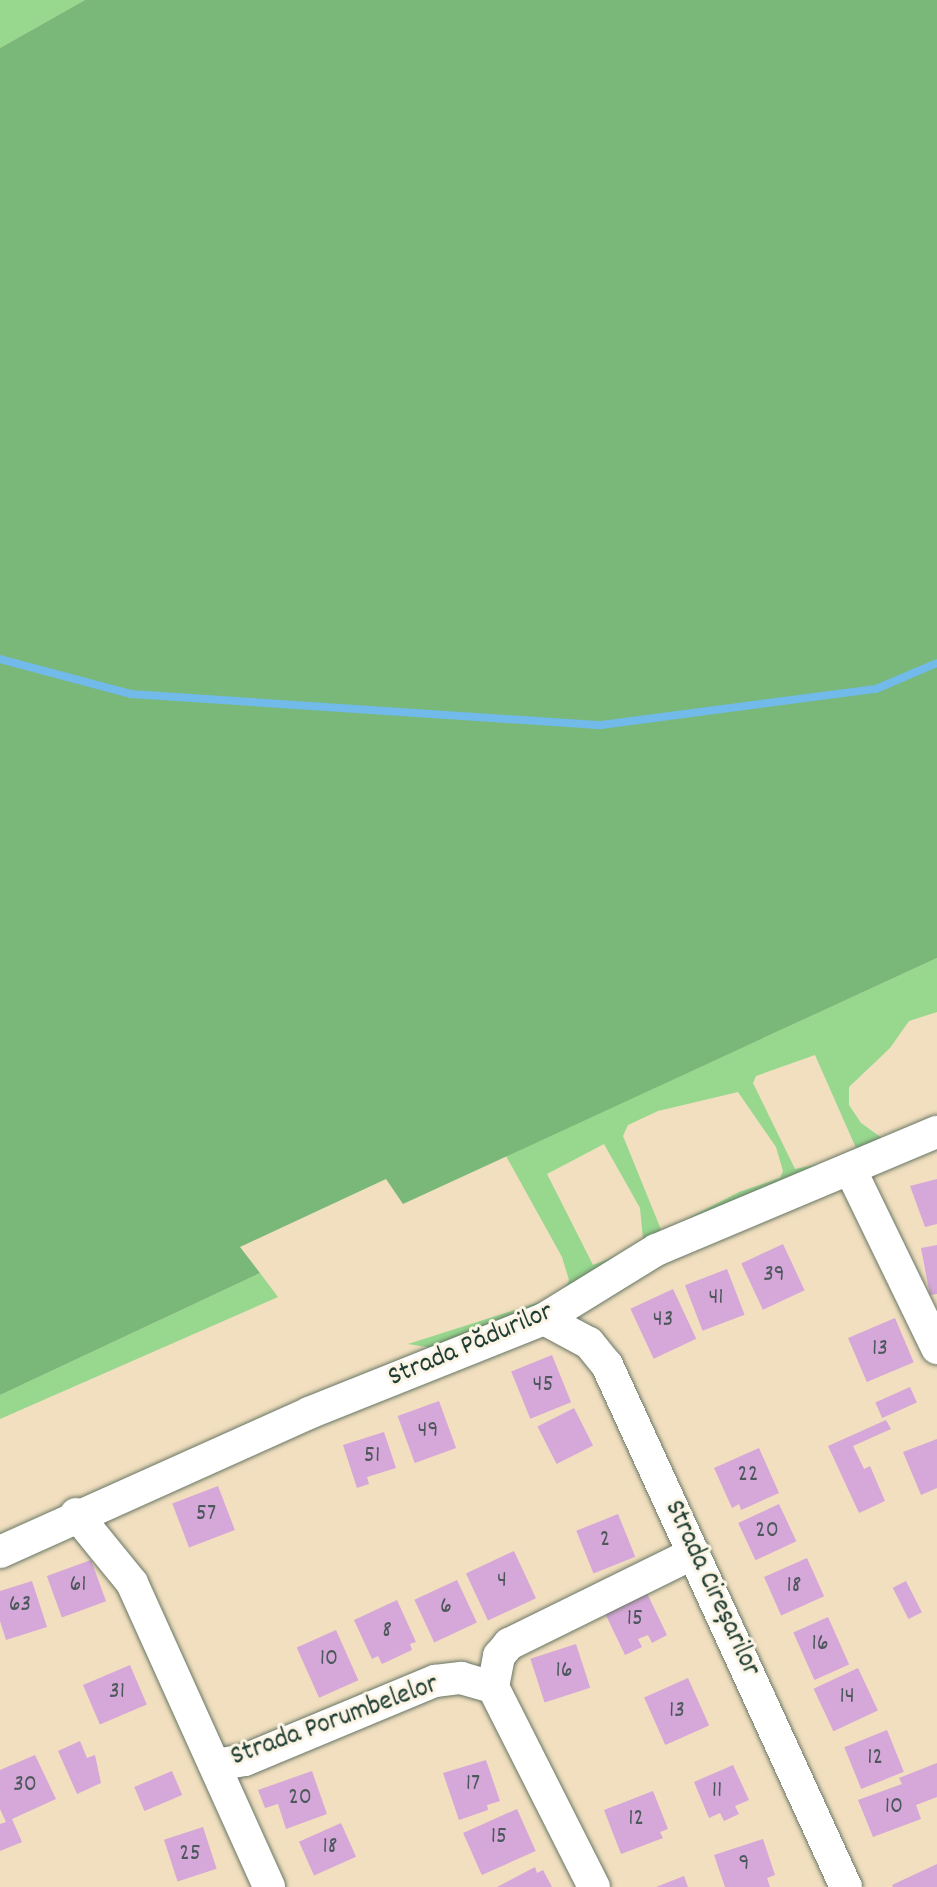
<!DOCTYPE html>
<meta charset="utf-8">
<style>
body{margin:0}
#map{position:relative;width:937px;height:1887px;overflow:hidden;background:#f1dfbf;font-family:Dekko,sans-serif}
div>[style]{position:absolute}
.green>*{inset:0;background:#97d78e}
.forest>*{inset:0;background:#79b879}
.stream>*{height:8px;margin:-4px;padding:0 4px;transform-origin:4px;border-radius:4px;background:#71bae9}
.building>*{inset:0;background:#d6a7d9;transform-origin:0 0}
.roads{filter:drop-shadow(0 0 2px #687665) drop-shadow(0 0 2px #687665)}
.minor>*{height:32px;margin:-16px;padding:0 16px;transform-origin:16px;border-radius:16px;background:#fff}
span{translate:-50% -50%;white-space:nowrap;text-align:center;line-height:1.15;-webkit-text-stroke:6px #fcf5e5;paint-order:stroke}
.number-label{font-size:24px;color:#4d585d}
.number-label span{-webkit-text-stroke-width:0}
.street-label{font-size:28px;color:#1f3d34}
</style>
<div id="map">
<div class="green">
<i style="clip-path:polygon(0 0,85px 0,0 48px)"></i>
<i style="clip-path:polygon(evenodd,937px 958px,937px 1012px,909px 1021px,890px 1048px,849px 1087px,849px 1105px,861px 1123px,886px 1141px,555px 1305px,432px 1348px,408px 1344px,562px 1295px,569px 1280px,562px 1257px,506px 1156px,937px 958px,815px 1055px,856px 1148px,841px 1160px,795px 1169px,753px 1083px,756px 1076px,815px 1055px,937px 958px,738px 1092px,776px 1147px,783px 1171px,780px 1178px,739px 1192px,662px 1232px,623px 1136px,628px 1125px,658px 1111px,738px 1092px,937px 958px,604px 1144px,640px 1208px,643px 1239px,635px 1249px,593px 1265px,547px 1174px,604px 1144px)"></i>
<i style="clip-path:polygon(260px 1273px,278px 1297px,0 1419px,0 1395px)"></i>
</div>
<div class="forest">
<i style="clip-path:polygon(85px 0,937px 0,937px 958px,403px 1204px,386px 1179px,240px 1247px,260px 1273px,0 1395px,0 48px)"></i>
</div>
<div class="stream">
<i style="left:0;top:659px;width:136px;rotate:15deg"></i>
<i style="left:131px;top:694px;width:471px;rotate:3.8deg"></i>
<i style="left:601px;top:725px;width:277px;rotate:-7.5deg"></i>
<i style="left:876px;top:689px;width:66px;rotate:-23.1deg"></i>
</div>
<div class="building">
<i style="clip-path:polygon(937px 1179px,937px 1224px,925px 1227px,910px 1186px)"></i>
<i style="left:783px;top:1244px;width:51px;height:46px;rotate:65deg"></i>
<i style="clip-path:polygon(937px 1245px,937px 1294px,930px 1295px,921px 1248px)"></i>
<i style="left:727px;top:1269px;width:49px;height:45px;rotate:69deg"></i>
<i style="left:673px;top:1289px;width:55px;height:47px;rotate:65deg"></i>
<i style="left:895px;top:1318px;width:48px;height:51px;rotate:67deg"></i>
<i style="left:552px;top:1355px;width:51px;height:44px;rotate:68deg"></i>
<i style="left:910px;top:1387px;width:17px;height:38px;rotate:66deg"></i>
<i style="left:439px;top:1401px;width:50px;height:44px;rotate:70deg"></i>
<i style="left:574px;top:1408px;width:42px;height:41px;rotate:63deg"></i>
<i style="clip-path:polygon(886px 1420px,891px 1429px,853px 1446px,864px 1469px,870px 1466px,885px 1501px,859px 1513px,828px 1446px)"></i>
<i style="clip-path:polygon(384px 1432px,396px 1468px,367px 1477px,369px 1484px,357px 1488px,343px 1445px)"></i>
<i style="clip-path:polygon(937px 1439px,937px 1488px,921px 1495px,903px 1452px)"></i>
<i style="clip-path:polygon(759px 1448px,779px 1493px,741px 1510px,739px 1504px,732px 1508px,714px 1468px)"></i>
<i style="left:218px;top:1486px;width:47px;height:49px;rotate:69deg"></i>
<i style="left:779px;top:1504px;width:41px;height:45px;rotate:65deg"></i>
<i style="left:618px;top:1514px;width:46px;height:45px;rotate:68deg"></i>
<i style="left:514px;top:1551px;width:52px;height:53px;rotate:65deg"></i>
<i style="left:807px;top:1558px;width:42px;height:47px;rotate:66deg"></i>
<i style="left:91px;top:1560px;width:44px;height:47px;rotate:70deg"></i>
<i style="left:457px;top:1580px;width:47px;height:47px;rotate:65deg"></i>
<i style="clip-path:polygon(32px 1581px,47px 1627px,6px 1640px,0 1621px,0 1591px)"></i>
<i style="left:906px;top:1581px;width:35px;height:15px;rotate:63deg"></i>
<i style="clip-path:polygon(643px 1585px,667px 1635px,652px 1643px,648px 1635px,638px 1639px,642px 1647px,625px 1655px,601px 1605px)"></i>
<i style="clip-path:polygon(397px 1600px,416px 1642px,410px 1644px,412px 1650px,382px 1664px,378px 1656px,372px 1659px,354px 1620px)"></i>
<i style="left:828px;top:1617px;width:52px;height:38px;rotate:66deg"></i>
<i style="left:336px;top:1630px;width:55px;height:43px;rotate:66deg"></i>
<i style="left:576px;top:1644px;width:46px;height:48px;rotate:72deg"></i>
<i style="left:130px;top:1665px;width:43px;height:51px;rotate:67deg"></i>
<i style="left:858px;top:1668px;width:47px;height:49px;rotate:65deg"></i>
<i style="left:688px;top:1678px;width:52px;height:48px;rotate:66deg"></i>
<i style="left:887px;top:1730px;width:45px;height:46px;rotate:68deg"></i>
<i style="clip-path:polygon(80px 1741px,87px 1758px,95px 1755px,101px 1783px,77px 1794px,58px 1751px)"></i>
<i style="clip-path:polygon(35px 1755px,56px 1799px,12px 1819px,22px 1842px,0 1851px,0 1824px,6px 1822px,0 1809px,0 1770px)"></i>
<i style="clip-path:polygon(486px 1760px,500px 1801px,487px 1805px,488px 1810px,459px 1820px,443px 1773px)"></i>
<i style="clip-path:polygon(937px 1763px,937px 1797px,916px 1805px,921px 1819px,873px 1837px,858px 1800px,902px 1784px,899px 1778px)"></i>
<i style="clip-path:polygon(733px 1765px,749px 1800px,735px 1806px,739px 1814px,724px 1821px,720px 1813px,709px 1818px,694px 1782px)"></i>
<i style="left:172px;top:1771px;width:26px;height:41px;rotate:67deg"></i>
<i style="clip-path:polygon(312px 1771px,327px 1814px,286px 1829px,278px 1804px,265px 1808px,258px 1790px)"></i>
<i style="clip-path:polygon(653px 1791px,668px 1829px,660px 1832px,663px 1838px,621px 1854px,604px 1810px)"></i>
<i style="left:517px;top:1809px;width:46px;height:59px;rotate:66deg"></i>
<i style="left:341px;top:1823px;width:37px;height:46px;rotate:66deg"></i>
<i style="left:203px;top:1827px;width:44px;height:41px;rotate:72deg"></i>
<i style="clip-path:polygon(763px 1839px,775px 1875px,767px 1878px,770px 1887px,725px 1887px,714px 1855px)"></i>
<i style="clip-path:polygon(937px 1864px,937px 1887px,893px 1887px,892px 1885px)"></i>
<i style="clip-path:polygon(535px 1867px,537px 1873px,543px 1870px,552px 1887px,497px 1887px)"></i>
<i style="clip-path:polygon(684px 1876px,688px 1887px,656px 1887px)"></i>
</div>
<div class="roads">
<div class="minor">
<i style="left:851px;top:1171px;width:197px;rotate:64.1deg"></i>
<i style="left:544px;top:1319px;width:51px;rotate:28.1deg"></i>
<i style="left:589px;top:1343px;width:28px;rotate:51deg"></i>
<i style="left:607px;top:1365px;width:574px;rotate:65.4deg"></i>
<i style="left:76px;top:1514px;width:89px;rotate:50.9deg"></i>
<i style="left:132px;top:1583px;width:333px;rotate:65.7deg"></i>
<i style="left:0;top:1552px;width:339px;rotate:-24.2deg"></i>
<i style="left:309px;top:1413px;width:253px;rotate:-21.8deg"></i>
<i style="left:544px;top:1319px;width:132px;rotate:-31.6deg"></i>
<i style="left:656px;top:1250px;width:305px;rotate:-22.8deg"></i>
<i style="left:493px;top:1687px;width:224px;rotate:63.2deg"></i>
<i style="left:216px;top:1765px;width:29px;rotate:-10deg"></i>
<i style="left:245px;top:1760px;width:206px;rotate:-22.6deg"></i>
<i style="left:435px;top:1681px;width:26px;rotate:-7deg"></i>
<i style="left:461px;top:1678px;width:33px;rotate:16deg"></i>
<i style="left:493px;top:1687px;width:32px;rotate:-79deg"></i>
<i style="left:499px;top:1656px;width:16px;rotate:-50deg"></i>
<i style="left:509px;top:1644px;width:206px;rotate:-26.2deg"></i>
</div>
</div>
<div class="number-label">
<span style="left:774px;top:1276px">39</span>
<span style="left:716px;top:1299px">41</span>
<span style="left:663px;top:1321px">43</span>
<span style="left:880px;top:1350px">13</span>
<span style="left:543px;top:1386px">45</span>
<span style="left:428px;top:1432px">49</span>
<span style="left:372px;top:1457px">51</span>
<span style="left:748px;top:1476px">22</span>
<span style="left:206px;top:1515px">57</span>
<span style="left:767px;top:1532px">20</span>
<span style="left:605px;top:1541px">2</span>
<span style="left:502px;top:1582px">4</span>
<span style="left:78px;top:1586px">61</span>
<span style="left:794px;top:1587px">18</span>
<span style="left:20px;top:1606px">63</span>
<span style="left:446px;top:1608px">6</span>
<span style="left:635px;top:1620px">15</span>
<span style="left:387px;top:1632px">8</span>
<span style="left:820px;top:1645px">16</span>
<span style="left:329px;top:1660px">10</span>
<span style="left:564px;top:1672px">16</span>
<span style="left:117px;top:1693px">31</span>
<span style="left:847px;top:1698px">14</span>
<span style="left:677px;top:1712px">13</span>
<span style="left:875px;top:1759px">12</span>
<span style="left:473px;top:1785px">17</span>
<span style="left:25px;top:1786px">30</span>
<span style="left:717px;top:1792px">11</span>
<span style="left:300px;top:1799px">20</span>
<span style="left:894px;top:1808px">10</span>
<span style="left:636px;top:1820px">12</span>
<span style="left:499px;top:1838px">15</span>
<span style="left:330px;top:1848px">18</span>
<span style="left:190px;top:1855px">25</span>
<span style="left:744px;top:1865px">9</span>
</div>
<div class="street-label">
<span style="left:471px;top:1346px;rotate:-23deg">Strada Pădurilor</span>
<span style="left:711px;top:1589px;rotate:65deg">Strada Cireșarilor</span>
<span style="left:335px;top:1722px;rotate:-20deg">Strada Porumbelelor</span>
</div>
</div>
